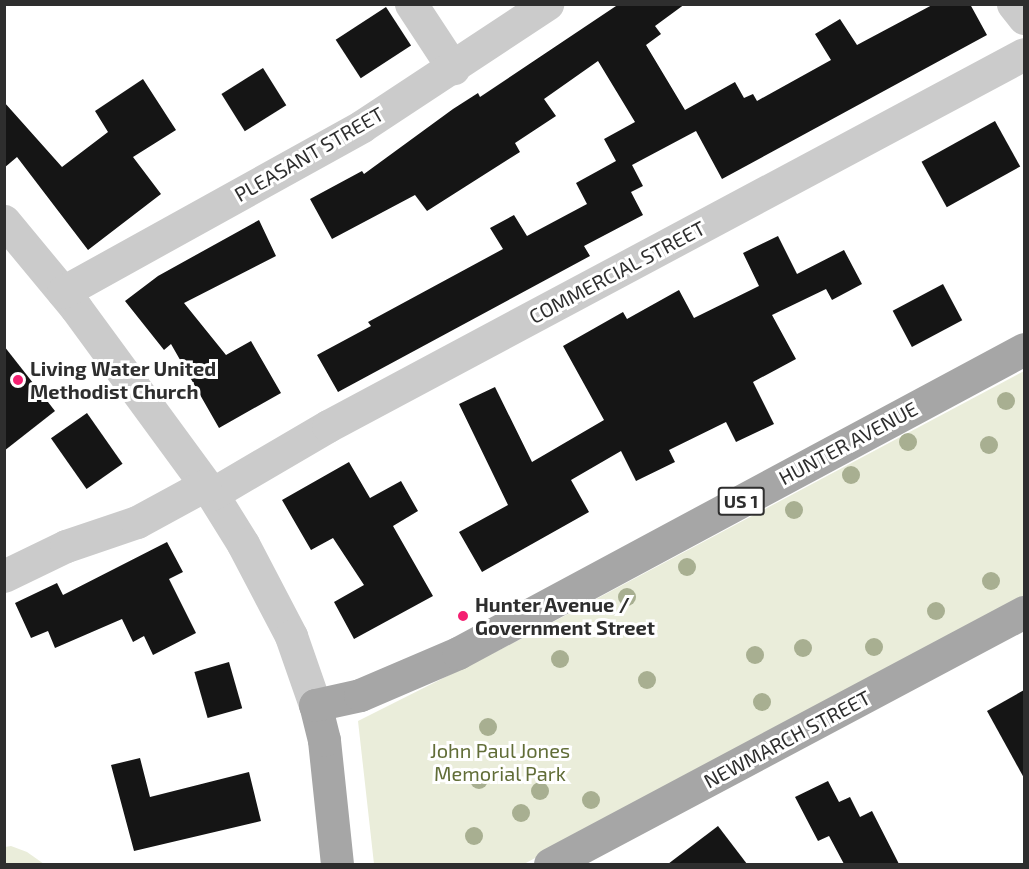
<!DOCTYPE html>
<style>
body{margin:0}
#map{position:relative;width:1029px;height:869px;overflow:hidden;background:#fff;font-family:"Exo 2",sans-serif}
div>[style]{position:absolute}
.green>*{inset:0;background:#eaedda}
.building>*{inset:0;background:#151515;transform-origin:0 0}
.minor>*{height:33px;margin:-16.5px;padding:0 16.5px;transform-origin:16.5px;border-radius:16.5px;background:#cbcbcb}
.major>*{height:33px;margin:-16.5px;padding:0 16.5px;transform-origin:16.5px;border-radius:16.5px;background:#a6a6a6}
.trees>*{width:18px;height:18px;margin:-9px;border-radius:50%;background:#a8af91}
.dots>*{width:16px;height:16px;translate:-50% -50%;box-sizing:border-box;border:3px solid #fff;border-radius:50%}
span{translate:-50% -50%;white-space:nowrap;text-align:center;line-height:1.15;-webkit-text-stroke:6px #fff;paint-order:stroke}
.shield-label span{padding:2px 4px;background:#fff;border:2px solid;border-radius:4px;-webkit-text-stroke-width:0}
.shield-label{font-size:18px;color:#2e2e2e;font-weight:700}
.street-label{font-size:20px;color:#2e2e2e}
.poi-label{font-size:20px;color:#2e2e2e;font-weight:700}
.left{translate:0 -50%;text-align:left}
.park-label{font-size:20px;color:#616d37}
.frame{position:absolute;inset:0;border:6px solid #2e2e2e;pointer-events:none}
</style>
<div id="map">
<div class="green">
<i style="clip-path:polygon(1024px 371px,1024px 596px,524px 864px,374px 864px,358px 721px,523px 638px)"></i>
<i style="clip-path:polygon(11px 846px,27px 852px,44px 864px,5px 864px,5px 847px)"></i>
</div>
<div class="building">
<i style="clip-path:polygon(619px 4px,685px 4px,655px 26px,661px 34px,646px 45px,685px 110px,735px 82px,744px 98px,753px 94px,757px 101px,831px 60px,815px 34px,840px 19px,857px 45px,934px 4px,970px 4px,987px 35px,722px 179px,696px 131px,632px 165px,643px 186px,631px 192px,643px 215px,584px 246px,590px 256px,338px 392px,317px 355px,371px 326px,368px 322px,503px 249px,490px 228px,514px 215px,527px 236px,587px 204px,576px 183px,616px 161px,604px 139px,635px 122px,598px 61px,544px 99px,556px 116px,515px 143px,520px 152px,427px 211px,415px 195px,332px 239px,310px 199px,362px 171px,364px 174px,453px 109px,478px 93px,480px 97px)"></i>
<i style="left:386px;top:7px;width:46px;height:60px;rotate:57deg"></i>
<i style="left:263px;top:68px;width:44px;height:49px;rotate:58deg"></i>
<i style="clip-path:polygon(143px 79px,176px 130px,133px 157px,161px 194px,88px 250px,17px 157px,4px 168px,4px 102px,62px 167px,108px 132px,95px 111px)"></i>
<i style="left:995px;top:121px;width:52px;height:84px;rotate:61deg"></i>
<i style="clip-path:polygon(259px 220px,276px 256px,184px 303px,226px 355px,251px 341px,281px 393px,219px 428px,171px 344px,164px 350px,125px 301px,158px 276px)"></i>
<i style="clip-path:polygon(778px 236px,797px 274px,844px 250px,862px 284px,832px 300px,826px 289px,772px 315px,796px 359px,753px 382px,774px 424px,736px 442px,726px 422px,669px 450px,675px 462px,636px 481px,621px 451px,571px 480px,589px 512px,482px 572px,459px 532px,508px 505px,459px 404px,495px 387px,532px 462px,604px 420px,563px 346px,623px 312px,627px 319px,679px 290px,694px 318px,759px 286px,743px 253px)"></i>
<i style="left:943px;top:284px;width:41px;height:57px;rotate:62deg"></i>
<i style="clip-path:polygon(4px 346px,55px 411px,4px 451px)"></i>
<i style="left:87px;top:413px;width:62px;height:44px;rotate:55deg"></i>
<i style="clip-path:polygon(349px 462px,370px 498px,401px 481px,418px 511px,393px 526px,433px 596px,354px 639px,334px 602px,364px 585px,333px 538px,311px 550px,282px 500px)"></i>
<i style="clip-path:polygon(167px 542px,183px 572px,169px 579px,196px 633px,153px 655px,144px 636px,133px 642px,122px 619px,55px 648px,48px 631px,31px 638px,15px 603px,57px 583px,63px 595px)"></i>
<i style="left:229px;top:662px;width:48px;height:36px;rotate:74deg"></i>
<i style="clip-path:polygon(1024px 690px,1024px 778px,987px 711px)"></i>
<i style="clip-path:polygon(140px 758px,150px 797px,249px 772px,261px 821px,134px 851px,111px 765px)"></i>
<i style="clip-path:polygon(828px 781px,839px 802px,850px 797px,860px 817px,872px 811px,899px 864px,844px 864px,829px 836px,818px 841px,795px 797px)"></i>
<i style="clip-path:polygon(718px 826px,747px 864px,668px 864px)"></i>
</div>
<div class="minor">
<i style="left:411px;top:4px;width:77px;rotate:56.7deg"></i>
<i style="left:1013px;top:4px;width:18px;rotate:52deg"></i>
<i style="left:4px;top:221px;width:113px;rotate:50.4deg"></i>
<i style="left:76px;top:308px;width:230px;rotate:53.8deg"></i>
<i style="left:212px;top:494px;width:59px;rotate:58.2deg"></i>
<i style="left:243px;top:544px;width:104px;rotate:62.4deg"></i>
<i style="left:291px;top:636px;width:73px;rotate:70.8deg"></i>
<i style="left:63px;top:292px;width:342px;rotate:-29deg"></i>
<i style="left:362px;top:126px;width:222px;rotate:-33.4deg"></i>
<i style="left:212px;top:494px;width:134px;rotate:-30.4deg"></i>
<i style="left:328px;top:426px;width:789px;rotate:-28.12deg"></i>
<i style="left:4px;top:576px;width:69px;rotate:-25.8deg"></i>
<i style="left:66px;top:546px;width:75px;rotate:-18.7deg"></i>
<i style="left:137px;top:522px;width:77px;rotate:-28.6deg"></i>
</div>
<div class="major">
<i style="left:337px;top:864px;width:125px;rotate:-96deg"></i>
<i style="left:324px;top:740px;width:36px;rotate:-104deg"></i>
<i style="left:315px;top:705px;width:46px;rotate:-12.5deg"></i>
<i style="left:360px;top:695px;width:107px;rotate:-23.2deg"></i>
<i style="left:458px;top:653px;width:642px;rotate:-28.24deg"></i>
<i style="left:550px;top:864px;width:537px;rotate:-28deg"></i>
</div>
<div class="trees">
<i style="left:1006px;top:401px"></i>
<i style="left:908px;top:442px"></i>
<i style="left:989px;top:445px"></i>
<i style="left:851px;top:475px"></i>
<i style="left:794px;top:510px"></i>
<i style="left:687px;top:567px"></i>
<i style="left:991px;top:581px"></i>
<i style="left:627px;top:597px"></i>
<i style="left:936px;top:611px"></i>
<i style="left:874px;top:647px"></i>
<i style="left:803px;top:648px"></i>
<i style="left:755px;top:655px"></i>
<i style="left:560px;top:659px"></i>
<i style="left:647px;top:680px"></i>
<i style="left:762px;top:702px"></i>
<i style="left:488px;top:727px"></i>
<i style="left:479px;top:780px"></i>
<i style="left:540px;top:791px"></i>
<i style="left:591px;top:800px"></i>
<i style="left:521px;top:813px"></i>
<i style="left:474px;top:836px"></i>
</div>
<div class="dots">
<i style="left:18px;top:380px;background:#f42071"></i>
<i style="left:463px;top:616px;background:#f42071"></i>
</div>
<div class="shield-label">
<span style="left:741px;top:501px">US 1</span>
</div>
<div class="street-label">
<span style="left:309px;top:154px;rotate:-30deg">PLEASANT STREET</span>
<span style="left:617px;top:272px;rotate:-28deg">COMMERCIAL STREET</span>
<span style="left:848px;top:443px;rotate:-28deg">HUNTER AVENUE</span>
<span style="left:787px;top:739px;rotate:-28deg">NEWMARCH STREET</span>
</div>
<div class="poi-label">
<span class="left" style="left:30px;top:380px">Living Water United<br>Methodist Church</span>
<span class="left" style="left:475px;top:616px">Hunter Avenue /<br>Government Street</span>
</div>
<div class="park-label">
<span style="left:500px;top:762px">John Paul Jones<br>Memorial Park</span>
</div>
<div class="frame"></div>
</div>
